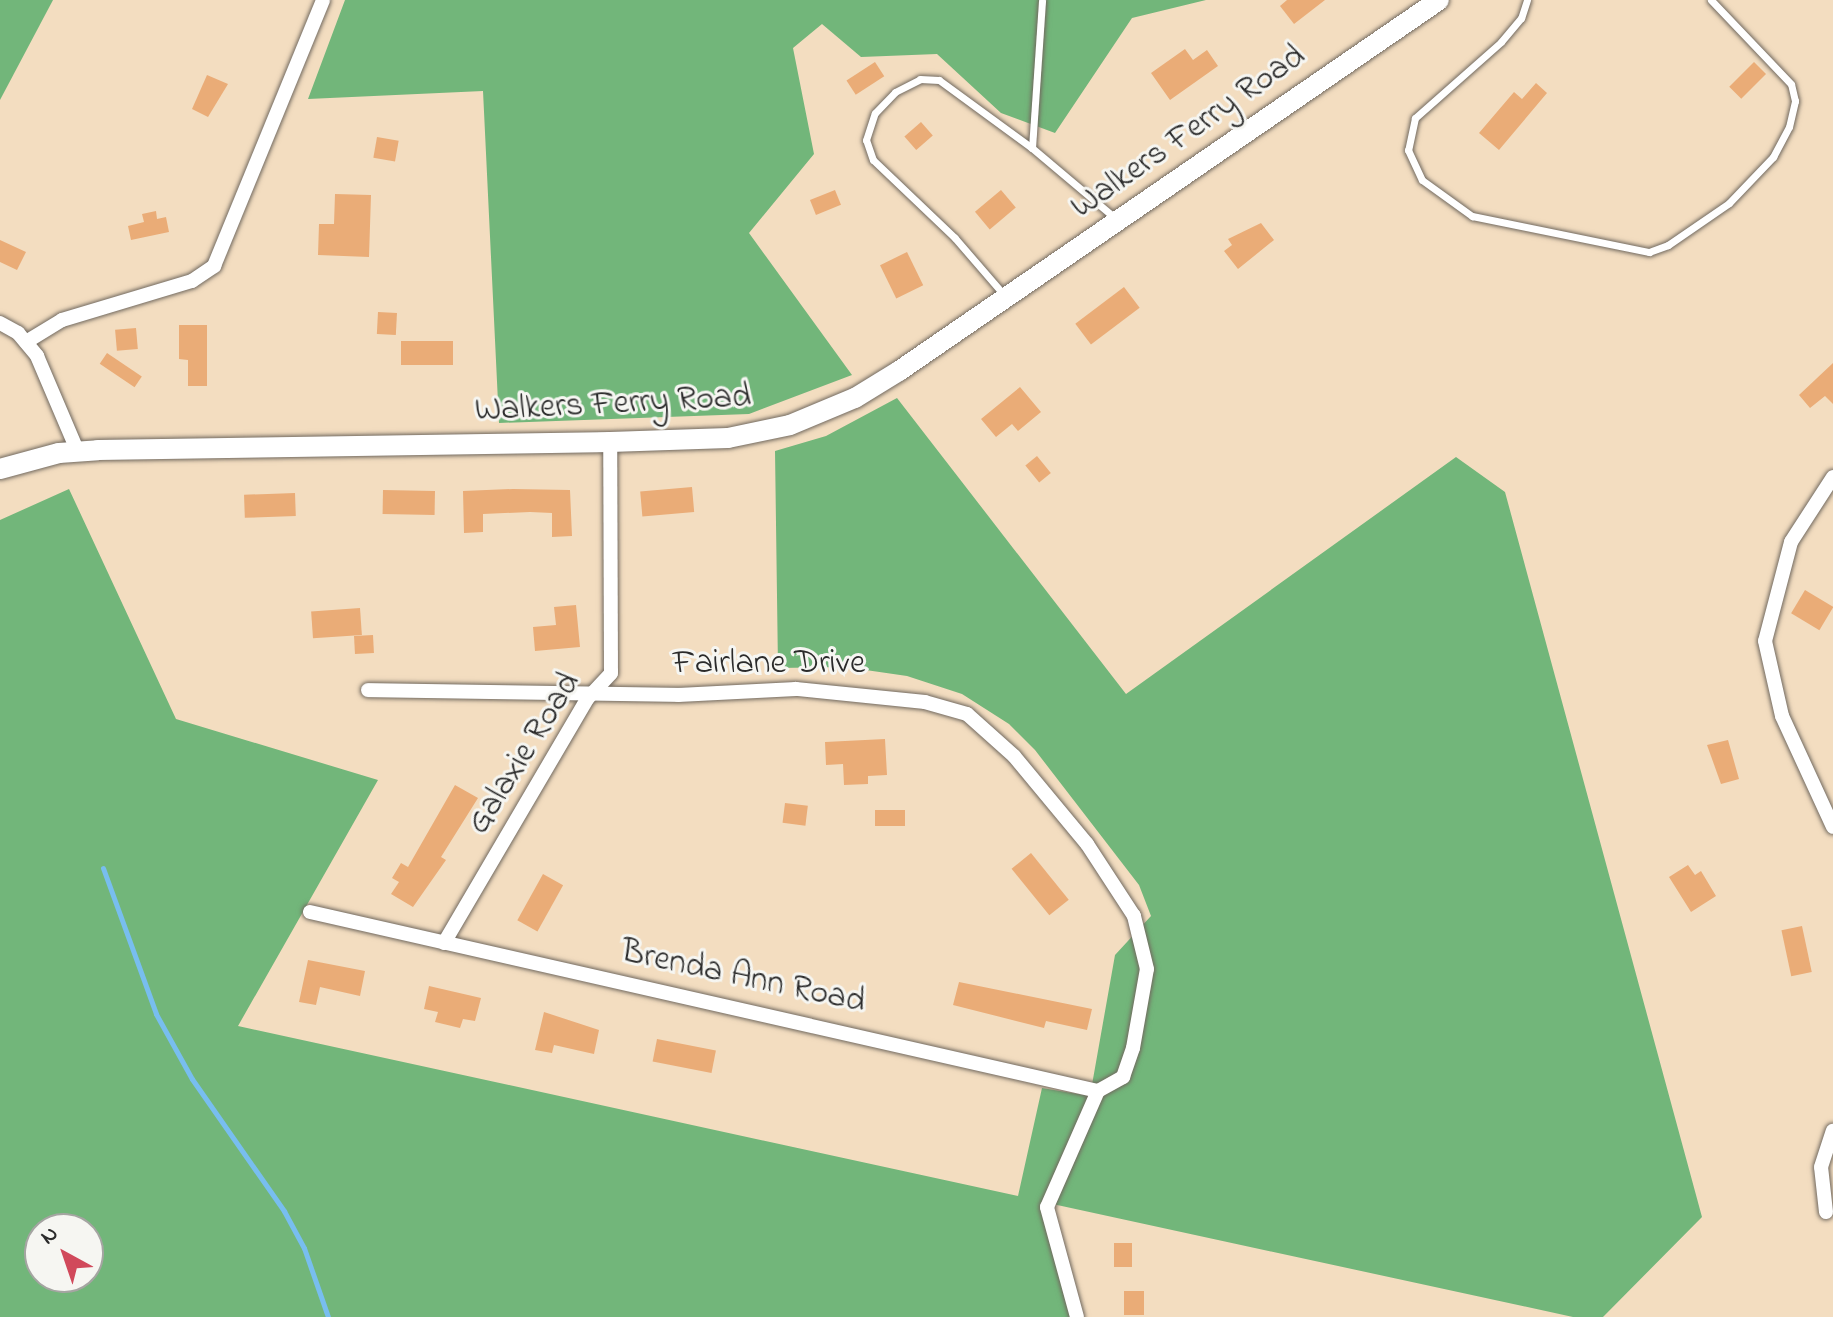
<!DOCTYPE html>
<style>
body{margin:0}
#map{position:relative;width:1833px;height:1317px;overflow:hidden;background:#f3ddc0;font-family:"Indie Flower",sans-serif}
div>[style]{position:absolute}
.forest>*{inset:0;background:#72b67a}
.stream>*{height:5px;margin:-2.5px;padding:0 2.5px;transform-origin:2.5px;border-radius:2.5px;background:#78beef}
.building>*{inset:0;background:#eaac77;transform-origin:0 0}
.roads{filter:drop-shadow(0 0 2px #71695f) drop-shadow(0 0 2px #71695f)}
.lane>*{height:7px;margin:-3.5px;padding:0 3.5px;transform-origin:3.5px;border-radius:3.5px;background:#fff}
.street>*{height:14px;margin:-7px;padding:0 7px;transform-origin:7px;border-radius:7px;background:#fff}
.secondary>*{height:20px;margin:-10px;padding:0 10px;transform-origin:10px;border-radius:10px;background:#fff}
span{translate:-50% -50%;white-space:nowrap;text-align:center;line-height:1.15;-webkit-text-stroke:6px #f6f6f2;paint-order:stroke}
.street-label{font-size:34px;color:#2b2b2b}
.north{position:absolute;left:24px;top:1213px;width:80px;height:80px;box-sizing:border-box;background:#f6f6f2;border:2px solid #a5a5a2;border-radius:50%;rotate:320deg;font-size:22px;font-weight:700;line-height:32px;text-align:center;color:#2b2b2b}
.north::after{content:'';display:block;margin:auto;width:28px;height:36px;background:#d1495b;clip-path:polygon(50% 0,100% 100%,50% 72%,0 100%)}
</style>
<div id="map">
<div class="forest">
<i style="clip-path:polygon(0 0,53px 0,0 100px)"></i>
<i style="clip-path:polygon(345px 0,1206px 0,1132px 18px,1055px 133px,1001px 113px,937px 54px,861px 57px,822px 24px,793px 48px,814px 154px,749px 233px,852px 375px,749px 414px,499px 423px,483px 91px,308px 99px)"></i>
<i style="clip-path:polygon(evenodd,897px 398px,1126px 694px,1456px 457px,1505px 492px,1702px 1217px,1603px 1317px,1573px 1317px,1048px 1203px,1073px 1317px,0 1317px,0 520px,69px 489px,176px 719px,378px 780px,238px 1026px,1018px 1196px,1042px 1088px,1090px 1096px,1115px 955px,1151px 916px,1139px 885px,1035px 750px,1009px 724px,962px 694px,907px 676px,845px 667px,778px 668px,775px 451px,826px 436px,897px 398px,40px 1229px,88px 1229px,88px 1277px,40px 1277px,40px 1229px)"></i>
</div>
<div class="stream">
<i style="left:103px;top:868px;width:155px;rotate:70deg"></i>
<i style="left:156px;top:1014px;width:74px;rotate:61deg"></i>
<i style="left:192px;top:1079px;width:161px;rotate:55.1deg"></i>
<i style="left:284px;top:1211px;width:42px;rotate:61.6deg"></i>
<i style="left:304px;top:1248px;width:73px;rotate:70.8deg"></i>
</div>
<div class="building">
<i style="clip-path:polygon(1287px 0,1325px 0,1294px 24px,1280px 6px)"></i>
<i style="clip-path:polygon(1185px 49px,1193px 60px,1207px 50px,1218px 66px,1170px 100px,1151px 73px)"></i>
<i style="left:875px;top:62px;width:17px;height:34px;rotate:57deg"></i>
<i style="left:1754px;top:62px;width:17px;height:35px;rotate:45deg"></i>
<i style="clip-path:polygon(207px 75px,228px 84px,208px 117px,192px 109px)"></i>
<i style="clip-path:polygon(1536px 83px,1547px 93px,1499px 150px,1479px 133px,1514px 92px,1522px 99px)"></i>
<i style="left:921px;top:122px;width:18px;height:22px;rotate:49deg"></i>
<i style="left:377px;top:137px;width:22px;height:21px;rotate:10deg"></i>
<i style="left:835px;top:190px;width:16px;height:27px;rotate:68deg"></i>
<i style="left:1001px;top:190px;width:23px;height:34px;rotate:50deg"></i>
<i style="clip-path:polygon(335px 194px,371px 195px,369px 257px,318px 255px,319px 224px,334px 224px)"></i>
<i style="clip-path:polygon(156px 211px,157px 219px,166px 217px,169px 232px,131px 240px,128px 226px,144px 222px,142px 214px)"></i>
<i style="clip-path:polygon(1261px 223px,1274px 240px,1238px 269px,1224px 251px,1232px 245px,1228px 239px)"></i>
<i style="clip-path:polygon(0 240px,26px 252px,17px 270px,0 262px)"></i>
<i style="left:907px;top:252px;width:37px;height:30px;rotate:64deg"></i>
<i style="left:1124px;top:287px;width:26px;height:61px;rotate:53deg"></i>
<i style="left:378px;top:312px;width:19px;height:22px;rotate:3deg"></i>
<i style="clip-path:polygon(179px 325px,207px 325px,207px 386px,188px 386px,188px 360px,179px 359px)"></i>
<i style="left:136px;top:328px;width:21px;height:21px;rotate:85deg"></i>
<i style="left:453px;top:341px;width:24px;height:52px;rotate:90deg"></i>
<i style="left:107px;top:353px;width:42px;height:13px;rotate:34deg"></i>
<i style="clip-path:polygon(1833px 363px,1833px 404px,1825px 396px,1810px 408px,1799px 395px)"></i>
<i style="clip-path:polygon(1020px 387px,1041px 412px,1018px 431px,1012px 424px,996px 437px,981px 419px)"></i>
<i style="left:1037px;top:456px;width:22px;height:15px;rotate:51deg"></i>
<i style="left:692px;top:487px;width:25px;height:52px;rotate:85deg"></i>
<i style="clip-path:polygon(513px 489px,570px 490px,572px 536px,552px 537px,552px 513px,530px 512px,483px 514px,483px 532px,464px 533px,463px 491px)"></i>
<i style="left:383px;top:490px;width:52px;height:24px;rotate:1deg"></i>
<i style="left:295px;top:493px;width:23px;height:51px;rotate:88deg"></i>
<i style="left:1805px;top:590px;width:33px;height:27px;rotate:31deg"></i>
<i style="clip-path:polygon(576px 605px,580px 647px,535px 651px,533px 627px,556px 625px,554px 607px)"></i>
<i style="left:360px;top:608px;width:27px;height:49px;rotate:86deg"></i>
<i style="left:373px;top:635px;width:18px;height:19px;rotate:87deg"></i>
<i style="clip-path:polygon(885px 739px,887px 775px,868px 776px,868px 784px,844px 785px,843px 764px,826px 765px,825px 742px)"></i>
<i style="clip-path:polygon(1728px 740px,1739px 779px,1721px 784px,1707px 745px)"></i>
<i style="clip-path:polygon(455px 785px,478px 798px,441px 857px,446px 860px,413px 907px,391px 894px,399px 882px,392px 878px,401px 863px,408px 867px)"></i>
<i style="left:785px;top:803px;width:23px;height:20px;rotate:7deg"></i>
<i style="left:875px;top:810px;width:30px;height:16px"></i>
<i style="left:1031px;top:853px;width:60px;height:25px;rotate:51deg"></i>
<i style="clip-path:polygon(1688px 865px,1695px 875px,1701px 871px,1716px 896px,1691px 912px,1669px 877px)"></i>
<i style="left:543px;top:874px;width:23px;height:53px;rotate:29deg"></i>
<i style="left:1802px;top:926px;width:47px;height:21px;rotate:78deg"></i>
<i style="clip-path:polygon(308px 960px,365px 971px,360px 996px,320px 987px,316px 1005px,299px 1002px)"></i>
<i style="clip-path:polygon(959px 982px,1092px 1009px,1087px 1030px,1046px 1021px,1044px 1028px,953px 1005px)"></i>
<i style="clip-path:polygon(429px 986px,481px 998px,475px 1021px,463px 1019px,460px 1028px,435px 1022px,438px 1012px,424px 1009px)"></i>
<i style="clip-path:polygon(544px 1012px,599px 1030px,594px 1054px,554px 1045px,552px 1053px,535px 1050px)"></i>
<i style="left:657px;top:1039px;width:60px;height:23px;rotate:11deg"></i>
<i style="left:1132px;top:1243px;width:24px;height:18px;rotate:90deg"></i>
<i style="left:1144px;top:1291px;width:24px;height:20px;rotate:90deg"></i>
</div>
<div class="roads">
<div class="lane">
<i style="left:1527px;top:0;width:19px;rotate:108deg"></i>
<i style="left:1521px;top:18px;width:31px;rotate:130deg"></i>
<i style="left:1501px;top:42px;width:115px;rotate:138.5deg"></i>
<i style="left:1415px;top:118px;width:33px;rotate:102deg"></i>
<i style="left:1408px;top:150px;width:33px;rotate:65deg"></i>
<i style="left:1422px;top:180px;width:62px;rotate:35.8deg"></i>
<i style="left:1472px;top:216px;width:181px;rotate:11.5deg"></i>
<i style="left:1649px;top:252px;width:20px;rotate:-20deg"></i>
<i style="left:1668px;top:245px;width:74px;rotate:-34.5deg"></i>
<i style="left:1729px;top:203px;width:64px;rotate:-46.3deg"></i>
<i style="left:1773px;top:157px;width:34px;rotate:-62deg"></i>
<i style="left:1789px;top:127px;width:27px;rotate:-77deg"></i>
<i style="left:1795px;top:101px;width:17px;rotate:-103deg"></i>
<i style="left:1791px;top:84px;width:116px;rotate:-133.6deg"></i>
<i style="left:1032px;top:148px;width:148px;rotate:-86.1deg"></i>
<i style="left:1005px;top:296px;width:77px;rotate:-130.8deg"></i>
<i style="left:955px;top:238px;width:113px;rotate:-136.4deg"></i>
<i style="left:873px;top:160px;width:21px;rotate:-109deg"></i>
<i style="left:866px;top:140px;width:28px;rotate:-72deg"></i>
<i style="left:875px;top:113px;width:29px;rotate:-46deg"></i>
<i style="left:895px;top:92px;width:28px;rotate:-27deg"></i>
<i style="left:920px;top:79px;width:19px;rotate:3deg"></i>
<i style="left:939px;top:80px;width:115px;rotate:36.2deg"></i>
<i style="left:1032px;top:148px;width:109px;rotate:40.1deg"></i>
</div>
<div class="street">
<i style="left:0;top:323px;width:21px;rotate:29deg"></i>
<i style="left:18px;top:333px;width:30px;rotate:50deg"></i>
<i style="left:37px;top:356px;width:104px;rotate:66.9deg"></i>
<i style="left:26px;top:342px;width:42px;rotate:-31.4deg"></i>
<i style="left:62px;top:320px;width:136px;rotate:-16.7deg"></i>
<i style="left:192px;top:281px;width:27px;rotate:-34deg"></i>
<i style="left:214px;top:266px;width:287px;rotate:-67.7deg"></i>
<i style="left:1833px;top:477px;width:77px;rotate:122.9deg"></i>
<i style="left:1791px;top:542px;width:102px;rotate:104.7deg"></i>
<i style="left:1765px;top:641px;width:77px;rotate:77.2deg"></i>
<i style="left:1782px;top:716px;width:122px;rotate:65.3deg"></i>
<i style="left:310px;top:912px;width:808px;rotate:12.8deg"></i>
<i style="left:1098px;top:1091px;width:29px;rotate:-29deg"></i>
<i style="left:1123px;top:1077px;width:31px;rotate:-71deg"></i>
<i style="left:1133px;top:1048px;width:80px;rotate:-80deg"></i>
<i style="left:1147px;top:969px;width:55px;rotate:-103.8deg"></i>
<i style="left:1134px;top:916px;width:86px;rotate:-123.1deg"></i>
<i style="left:1087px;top:844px;width:114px;rotate:-129.7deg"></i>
<i style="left:1014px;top:756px;width:63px;rotate:-138.2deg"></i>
<i style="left:967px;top:714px;width:44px;rotate:-164.1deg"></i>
<i style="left:925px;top:702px;width:130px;rotate:-174.2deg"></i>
<i style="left:796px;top:689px;width:118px;rotate:177.1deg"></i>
<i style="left:678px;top:695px;width:310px;rotate:-179.1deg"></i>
<i style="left:444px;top:943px;width:283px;rotate:-59.6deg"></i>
<i style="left:587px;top:699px;width:35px;rotate:-47deg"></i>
<i style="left:611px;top:673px;width:231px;rotate:-90.2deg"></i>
<i style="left:1826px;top:1212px;width:45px;rotate:-96.3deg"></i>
<i style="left:1821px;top:1167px;width:38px;rotate:-72deg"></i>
<i style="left:1077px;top:1317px;width:114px;rotate:-105.3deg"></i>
<i style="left:1047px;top:1207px;width:127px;rotate:-66.3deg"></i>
</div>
<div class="secondary">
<i style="left:0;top:469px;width:61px;rotate:-15.2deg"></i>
<i style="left:59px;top:453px;width:39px;rotate:-4deg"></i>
<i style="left:98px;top:450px;width:512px;rotate:-0.9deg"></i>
<i style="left:610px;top:442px;width:118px;rotate:-1.9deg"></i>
<i style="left:728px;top:438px;width:63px;rotate:-11.8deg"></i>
<i style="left:790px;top:425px;width:70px;rotate:-22.6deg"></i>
<i style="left:855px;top:398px;width:52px;rotate:-31.5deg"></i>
<i style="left:899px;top:371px;width:655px;rotate:-34.49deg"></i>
</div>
</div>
<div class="street-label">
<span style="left:1189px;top:133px;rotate:-35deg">Walkers Ferry Road</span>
<span style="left:613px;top:405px;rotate:-3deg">Walkers Ferry Road</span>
<span style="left:769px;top:665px">Fairlane Drive</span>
<span style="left:525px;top:754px;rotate:-58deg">Galaxie Road</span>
<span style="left:743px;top:978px;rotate:12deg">Brenda Ann Road</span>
</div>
<div class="north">N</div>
</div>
